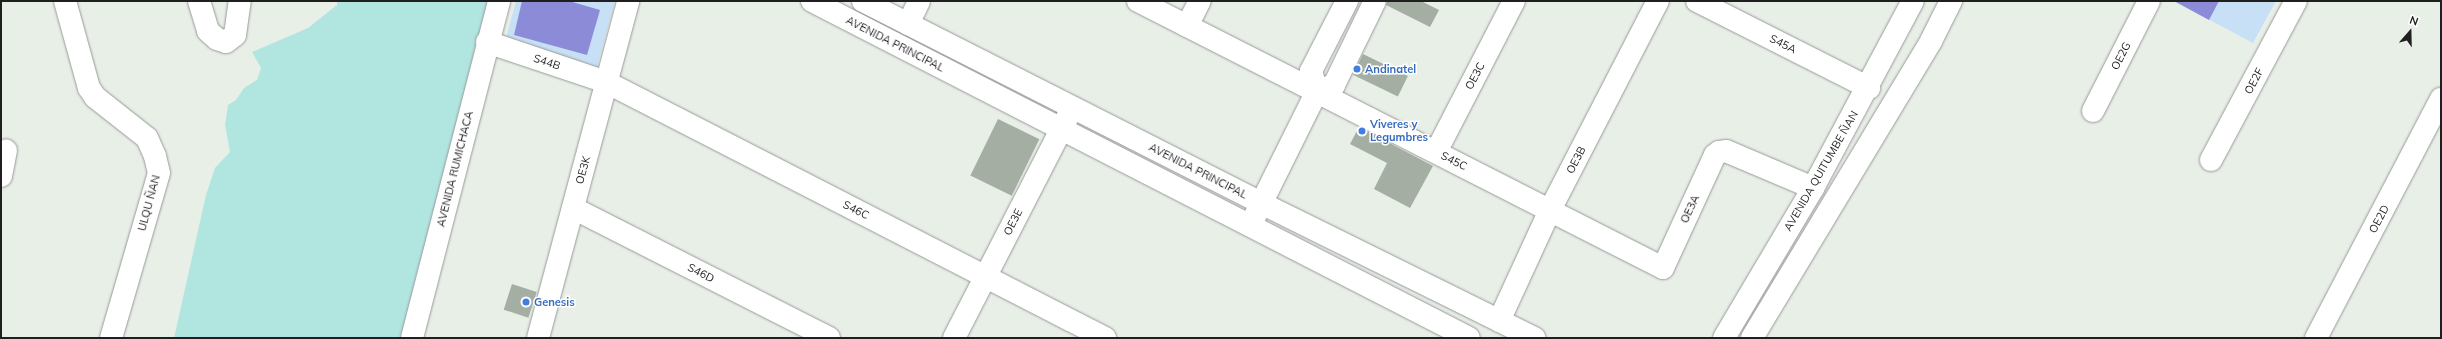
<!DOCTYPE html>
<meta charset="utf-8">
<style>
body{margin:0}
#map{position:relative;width:2442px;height:339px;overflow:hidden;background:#e7efe7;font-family:Mulish,sans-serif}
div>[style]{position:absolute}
.grass>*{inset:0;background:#b1e5e0}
.park>*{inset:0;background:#c8e0f5}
.pitch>*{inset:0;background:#8b8bd8}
.building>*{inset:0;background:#a4aea2;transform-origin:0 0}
.roads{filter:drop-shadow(0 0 1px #999) drop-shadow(0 0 1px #999)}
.minor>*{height:22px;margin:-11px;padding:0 11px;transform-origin:11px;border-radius:11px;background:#fff}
.dots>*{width:11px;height:11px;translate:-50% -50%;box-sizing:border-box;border:2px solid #fff;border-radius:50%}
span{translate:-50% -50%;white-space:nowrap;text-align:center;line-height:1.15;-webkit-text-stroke:3px #fff;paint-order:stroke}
.street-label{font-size:11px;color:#1f1f1f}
.shop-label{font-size:11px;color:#366cbe;font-weight:700}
.left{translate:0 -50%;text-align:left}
.frame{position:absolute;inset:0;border:2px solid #1f1f1f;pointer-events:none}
.north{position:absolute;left:2390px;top:12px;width:40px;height:40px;-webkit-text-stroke:3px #fff;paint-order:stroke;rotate:20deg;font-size:11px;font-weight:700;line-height:16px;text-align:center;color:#1f1f1f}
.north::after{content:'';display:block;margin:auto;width:14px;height:18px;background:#1f1f1f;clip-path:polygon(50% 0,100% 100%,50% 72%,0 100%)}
</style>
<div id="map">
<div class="grass">
<i style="clip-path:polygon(337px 1px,488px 1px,403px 338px,174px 338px,206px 195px,215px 168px,230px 152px,225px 125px,228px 105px,236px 100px,244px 88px,257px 80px,261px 68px,252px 52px,308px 28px,337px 5px)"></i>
</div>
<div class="park">
<i style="clip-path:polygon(516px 1px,615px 1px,597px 67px,506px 38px)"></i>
<i style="clip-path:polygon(2174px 1px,2276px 1px,2253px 43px)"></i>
</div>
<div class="pitch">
<i style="clip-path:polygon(522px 1px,569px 1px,600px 10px,587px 55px,514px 35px)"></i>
<i style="clip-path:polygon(2174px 1px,2219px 1px,2209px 20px)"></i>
</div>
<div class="building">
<i style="clip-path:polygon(1387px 1px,1421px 1px,1439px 10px,1430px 27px,1386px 5px)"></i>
<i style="left:1363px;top:54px;width:50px;height:23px;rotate:26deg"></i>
<i style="left:998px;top:119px;width:46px;height:63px;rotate:26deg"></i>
<i style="clip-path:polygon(1359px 127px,1433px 166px,1410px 208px,1374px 189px,1387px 163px,1350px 144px)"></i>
<i style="left:512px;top:284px;width:26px;height:27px;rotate:18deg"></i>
</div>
<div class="roads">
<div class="minor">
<i style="left:65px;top:1px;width:90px;rotate:74.6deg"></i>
<i style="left:89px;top:88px;width:11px;rotate:56deg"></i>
<i style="left:95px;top:97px;width:66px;rotate:38.3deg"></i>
<i style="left:147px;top:138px;width:20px;rotate:66deg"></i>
<i style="left:155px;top:156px;width:17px;rotate:77deg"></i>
<i style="left:159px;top:173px;width:172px;rotate:106.2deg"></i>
<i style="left:199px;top:1px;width:31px;rotate:73deg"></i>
<i style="left:208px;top:31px;width:12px;rotate:42deg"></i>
<i style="left:217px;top:39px;width:9px;rotate:18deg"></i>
<i style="left:226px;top:42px;width:11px;rotate:-38deg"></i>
<i style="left:235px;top:35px;width:34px;rotate:-82deg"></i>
<i style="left:812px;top:1px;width:738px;rotate:27.15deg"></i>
<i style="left:863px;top:1px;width:446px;rotate:26.9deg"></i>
<i style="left:1261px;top:203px;width:305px;rotate:26.3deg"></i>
<i style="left:1138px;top:1px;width:589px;rotate:26.96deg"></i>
<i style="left:1663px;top:268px;width:124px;rotate:-65.3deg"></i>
<i style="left:1715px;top:155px;width:5px;rotate:-37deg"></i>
<i style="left:1719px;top:152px;width:7px;rotate:-8deg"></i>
<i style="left:1726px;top:151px;width:95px;rotate:23deg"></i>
<i style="left:1697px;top:1px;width:193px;rotate:26.8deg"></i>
<i style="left:908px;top:24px;width:25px;rotate:-64deg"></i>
<i style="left:1187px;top:26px;width:28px;rotate:-63deg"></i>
<i style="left:487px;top:42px;width:126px;rotate:18.6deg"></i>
<i style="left:606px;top:82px;width:561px;rotate:27.16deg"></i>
<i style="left:1317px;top:91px;width:18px;rotate:-19deg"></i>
<i style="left:1334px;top:85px;width:93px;rotate:-64deg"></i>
<i style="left:2093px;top:111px;width:123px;rotate:-63deg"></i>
<i style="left:1436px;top:152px;width:170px;rotate:-62.7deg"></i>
<i style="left:2211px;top:160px;width:180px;rotate:-61.9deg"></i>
<i style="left:1px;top:176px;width:26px;rotate:-79deg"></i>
<i style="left:573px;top:208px;width:287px;rotate:26.9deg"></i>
<i style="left:1255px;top:216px;width:140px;rotate:-63.6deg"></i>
<i style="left:1317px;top:91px;width:21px;rotate:-107deg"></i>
<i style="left:1311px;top:71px;width:79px;rotate:-62.8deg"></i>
<i style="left:1499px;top:321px;width:122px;rotate:-65.3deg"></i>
<i style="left:1550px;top:210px;width:235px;rotate:-62.7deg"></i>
<i style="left:412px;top:338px;width:348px;rotate:-75.5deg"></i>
<i style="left:538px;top:338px;width:349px;rotate:-75deg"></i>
<i style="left:954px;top:338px;width:250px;rotate:-62.8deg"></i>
<i style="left:1724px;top:338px;width:174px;rotate:-59.3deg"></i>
<i style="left:1813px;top:188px;width:212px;rotate:-61.9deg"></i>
<i style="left:1752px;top:338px;width:347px;rotate:-58.9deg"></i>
<i style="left:1931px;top:41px;width:45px;rotate:-63.4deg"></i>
<i style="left:2316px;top:338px;width:270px;rotate:-62.4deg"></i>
</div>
</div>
<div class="dots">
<i style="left:1357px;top:69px;background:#3f7fe0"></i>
<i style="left:1362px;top:131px;background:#3f7fe0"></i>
<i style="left:526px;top:302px;background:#3f7fe0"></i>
</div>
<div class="street-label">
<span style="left:895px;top:44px;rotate:27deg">AVENIDA PRINCIPAL</span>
<span style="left:1783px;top:44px;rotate:27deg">S45A</span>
<span style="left:2121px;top:56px;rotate:-63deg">OE2G</span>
<span style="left:547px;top:62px;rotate:18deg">S44B</span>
<span style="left:1475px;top:76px;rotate:-62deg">OE3C</span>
<span style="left:2254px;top:81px;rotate:-62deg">OE2F</span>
<span style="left:1576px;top:160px;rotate:-63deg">OE3B</span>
<span style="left:1454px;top:161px;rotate:27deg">S45C</span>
<span style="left:455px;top:169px;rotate:-76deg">AVENIDA RUMICHACA</span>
<span style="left:583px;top:170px;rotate:-75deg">OE3K</span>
<span style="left:1198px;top:171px;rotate:27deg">AVENIDA PRINCIPAL</span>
<span style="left:1821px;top:171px;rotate:-60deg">AVENIDA QUITUMBE ÑAN</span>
<span style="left:149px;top:203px;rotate:-75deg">ULQU ÑAN</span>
<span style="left:1690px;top:209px;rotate:-65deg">OE3A</span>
<span style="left:856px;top:210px;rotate:27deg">S46C</span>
<span style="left:2379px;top:219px;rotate:-62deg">OE2D</span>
<span style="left:1013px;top:222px;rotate:-63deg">OE3E</span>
<span style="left:701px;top:273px;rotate:27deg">S46D</span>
</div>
<div class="shop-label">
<span class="left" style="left:1365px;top:69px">Andinatel</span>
<span class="left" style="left:1370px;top:131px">Viveres y<br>Legumbres</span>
<span class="left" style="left:534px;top:302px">Genesis</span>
</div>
<div class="frame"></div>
<div class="north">N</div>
</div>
